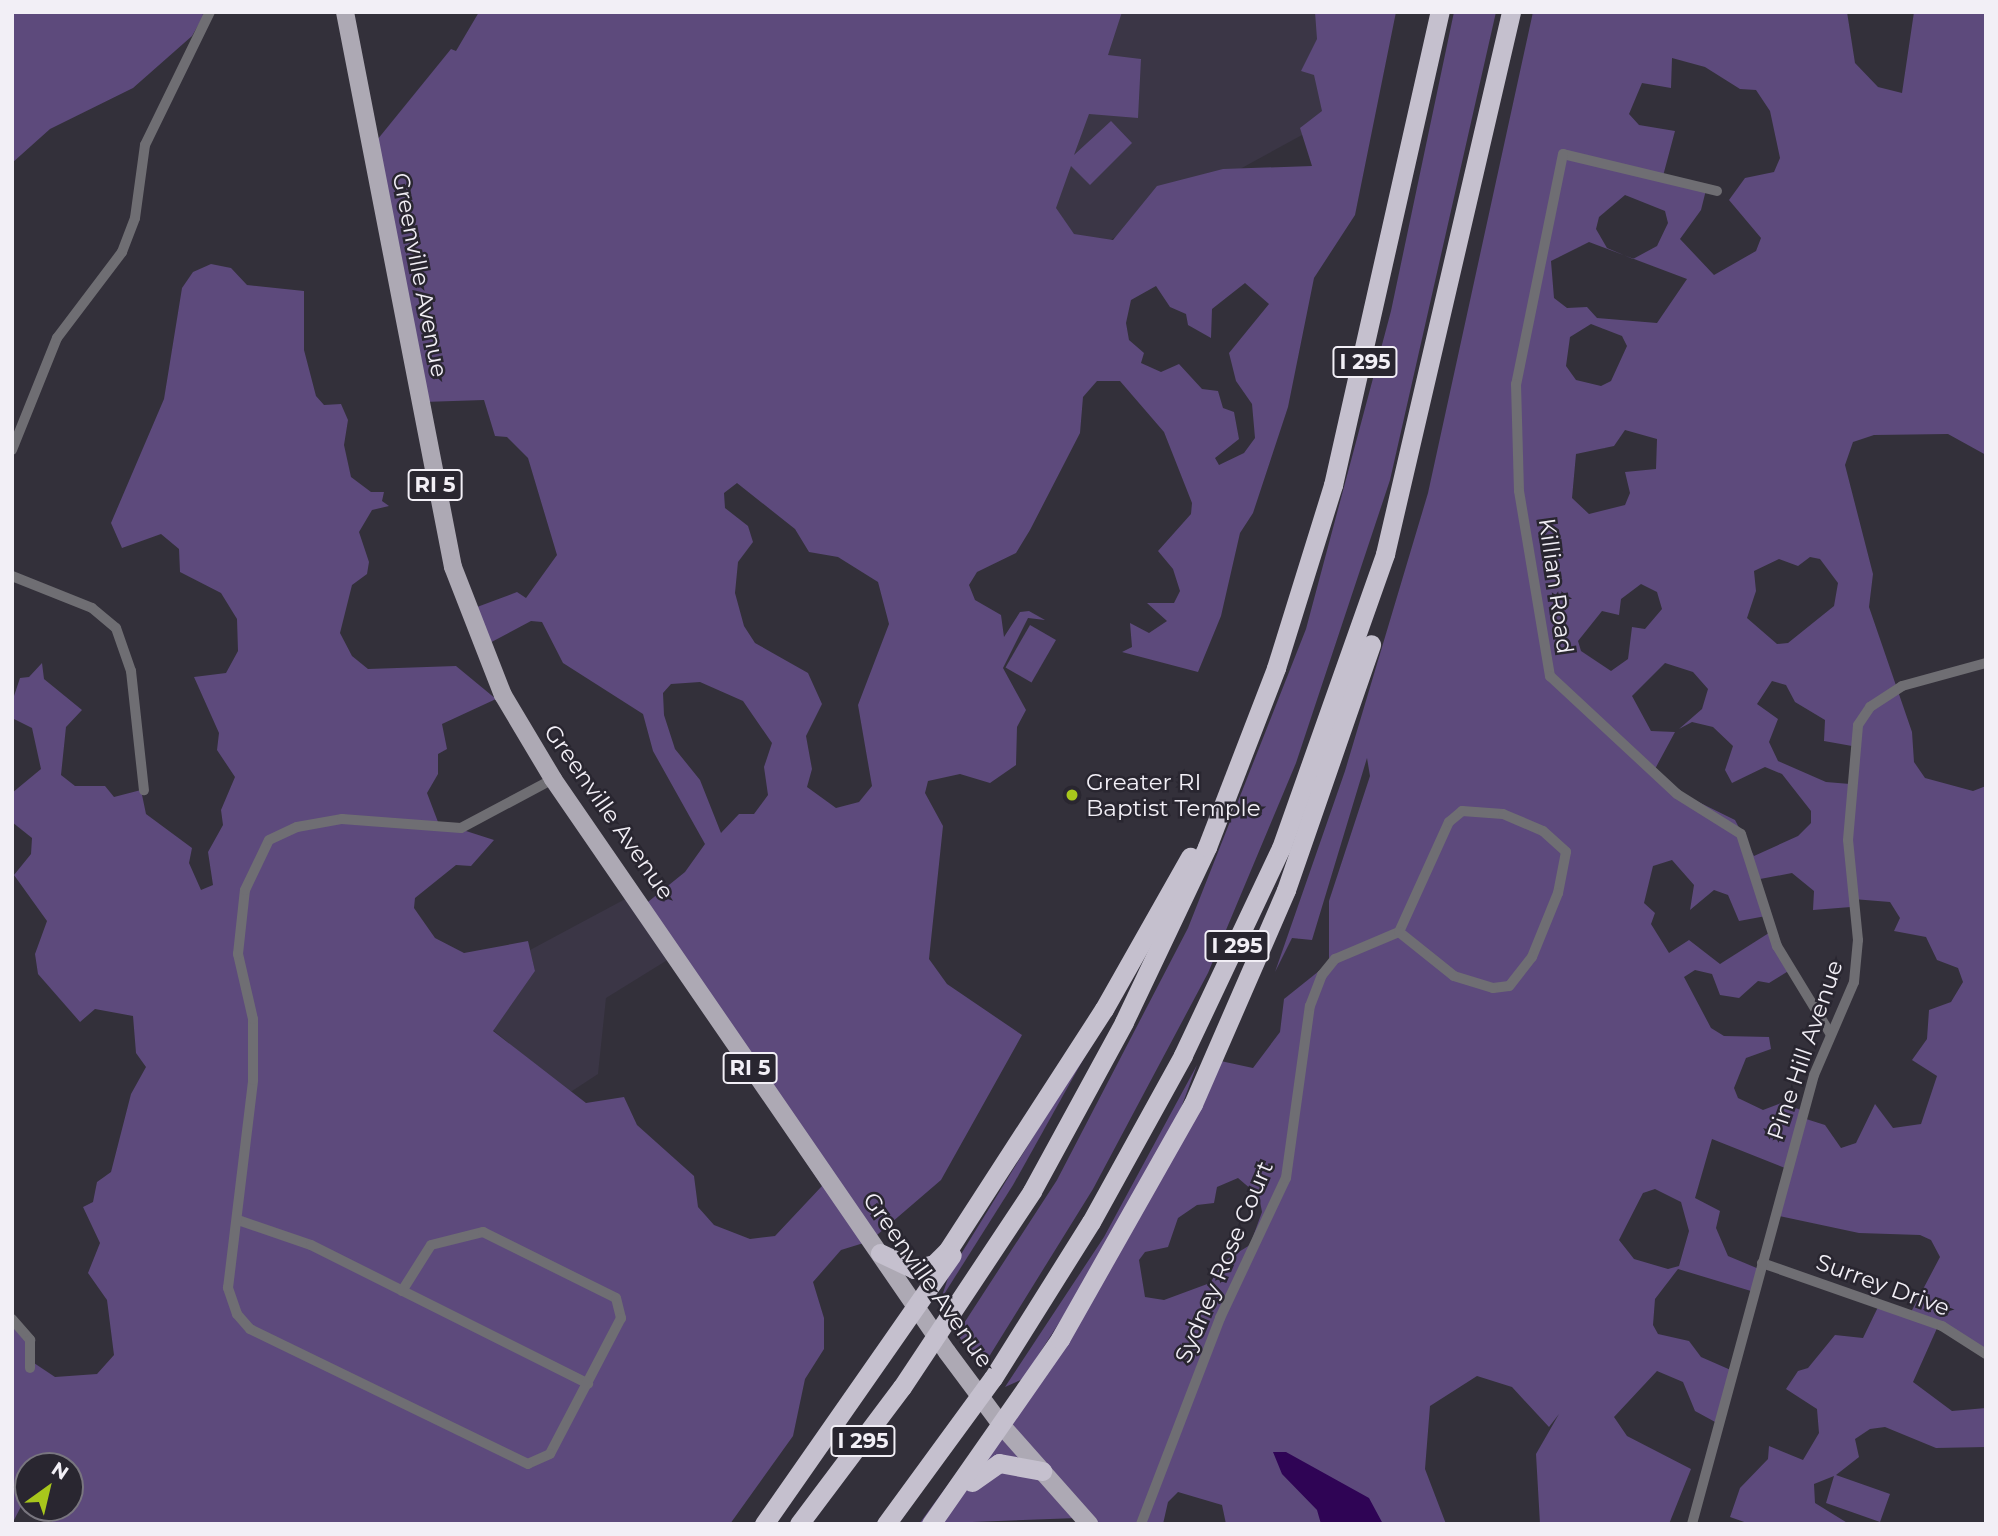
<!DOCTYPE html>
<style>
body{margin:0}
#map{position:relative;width:1998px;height:1536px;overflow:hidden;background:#33303a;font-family:Montserrat,sans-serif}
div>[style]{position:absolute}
.built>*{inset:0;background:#3b3646}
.green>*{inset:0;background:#5d4a7c;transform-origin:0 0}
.water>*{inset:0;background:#2f0455}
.street>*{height:10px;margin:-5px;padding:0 5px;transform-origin:5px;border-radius:5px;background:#6f6e73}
.primary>*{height:18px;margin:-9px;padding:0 9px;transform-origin:9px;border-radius:9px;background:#ada9b4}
.highway>*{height:19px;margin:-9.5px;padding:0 9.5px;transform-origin:9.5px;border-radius:9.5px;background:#c5c0ce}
.dots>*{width:19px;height:19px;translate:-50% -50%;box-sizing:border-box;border:4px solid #292630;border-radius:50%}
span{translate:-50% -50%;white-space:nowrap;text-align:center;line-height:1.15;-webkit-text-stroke:5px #292630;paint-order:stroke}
.shield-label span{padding:2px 5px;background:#292630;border:2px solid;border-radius:5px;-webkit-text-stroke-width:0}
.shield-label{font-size:21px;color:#f2eff6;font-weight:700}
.street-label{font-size:23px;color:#f2eff6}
.poi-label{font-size:23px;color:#f2eff6}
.left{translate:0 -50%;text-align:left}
.frame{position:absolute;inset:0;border:14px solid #f2eff6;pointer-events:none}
.north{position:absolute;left:14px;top:1452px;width:70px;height:70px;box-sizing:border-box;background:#292630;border:2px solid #79767f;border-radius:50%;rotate:34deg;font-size:19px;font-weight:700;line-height:28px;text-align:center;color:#f2eff6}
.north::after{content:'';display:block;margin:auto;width:24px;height:32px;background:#a8c71c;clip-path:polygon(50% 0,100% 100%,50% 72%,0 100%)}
</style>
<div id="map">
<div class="built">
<i style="clip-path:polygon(920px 12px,1347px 12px,1324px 123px,1039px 279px)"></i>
<i style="clip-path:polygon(629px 897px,669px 959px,606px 998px,598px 1074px,569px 1093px,493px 1030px,535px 971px,530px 950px)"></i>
</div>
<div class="green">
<i style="clip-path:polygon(12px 12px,199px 12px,204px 15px,192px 36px,133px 88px,50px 129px,12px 163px)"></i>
<i style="clip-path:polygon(evenodd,479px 12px,1122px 12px,1108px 55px,1141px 59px,1138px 118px,1089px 114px,1074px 155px,1111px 121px,1132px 143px,1090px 185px,1071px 166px,1056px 208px,1074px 234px,1113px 240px,1157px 186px,1223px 169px,1312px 166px,1300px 128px,1322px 111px,1314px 75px,1301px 71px,1317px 39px,1315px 12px,1396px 12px,1355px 215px,1314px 278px,1288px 407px,1253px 513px,1240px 533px,1221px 616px,1198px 672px,1122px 652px,1132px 647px,1130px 623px,1149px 633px,1167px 621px,1147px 603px,1174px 603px,1180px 591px,1173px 569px,1158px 551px,1191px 514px,1192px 503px,1164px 432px,1120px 381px,1097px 381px,1083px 397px,1080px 433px,1030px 530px,1016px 553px,977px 572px,969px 585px,975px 600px,1001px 615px,1004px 637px,1020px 612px,1029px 611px,1045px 620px,1028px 618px,1003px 668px,1026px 710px,1017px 727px,1016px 765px,990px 783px,960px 774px,928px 781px,925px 793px,943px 826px,929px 959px,947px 984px,1022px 1035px,941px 1180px,870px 1241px,841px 1250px,813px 1282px,824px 1318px,824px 1349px,805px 1379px,793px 1436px,730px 1524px,51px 1524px,55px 1508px,70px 1508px,70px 1466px,28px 1466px,28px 1493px,12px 1524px,12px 1315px,33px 1344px,31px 1361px,55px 1377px,97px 1374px,114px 1355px,107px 1300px,88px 1273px,100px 1243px,83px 1207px,93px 1202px,97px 1182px,111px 1172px,131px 1094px,146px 1067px,136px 1053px,133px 1016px,95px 1009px,80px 1022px,38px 974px,35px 954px,47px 921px,14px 875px,31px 854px,32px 838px,12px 822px,12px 793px,41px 769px,32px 728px,12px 718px,12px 702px,20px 678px,29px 677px,42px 663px,44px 679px,82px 710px,66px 727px,61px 775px,75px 786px,105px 786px,114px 797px,141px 790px,146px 814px,192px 848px,189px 863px,201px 890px,213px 885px,208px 852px,223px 825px,221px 810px,235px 777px,217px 750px,219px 733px,194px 677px,226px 673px,238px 651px,237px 619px,221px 593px,180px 572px,179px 549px,161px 534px,122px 548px,111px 523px,164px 399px,182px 288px,193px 272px,211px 264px,231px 268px,247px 285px,304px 291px,304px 350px,316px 396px,324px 405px,341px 404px,348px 420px,344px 445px,351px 477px,371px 492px,384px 492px,382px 501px,389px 506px,372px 510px,359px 532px,369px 562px,367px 574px,352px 585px,340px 633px,352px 656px,368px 669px,456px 666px,496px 699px,442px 724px,447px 749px,438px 754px,438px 774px,427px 793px,438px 822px,494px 840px,471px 866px,456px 865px,415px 898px,414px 908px,435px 938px,464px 953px,528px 941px,535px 971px,493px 1031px,586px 1103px,624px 1097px,637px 1125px,694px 1176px,698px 1207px,714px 1225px,750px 1239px,775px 1236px,822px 1186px,638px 910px,685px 872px,705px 844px,653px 751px,643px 714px,563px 663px,542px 622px,531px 621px,484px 646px,469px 610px,517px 592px,526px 598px,557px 555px,528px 458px,507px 437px,495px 436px,484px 400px,423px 402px,373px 145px,451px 49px,456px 51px,479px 12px,1245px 283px,1269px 304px,1229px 353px,1236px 381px,1252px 404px,1255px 438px,1244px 453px,1219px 465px,1215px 458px,1239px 439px,1234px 412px,1223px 408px,1218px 391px,1202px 389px,1179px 364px,1161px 372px,1141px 363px,1144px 353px,1129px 340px,1126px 323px,1131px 300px,1156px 286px,1170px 307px,1186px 314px,1188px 325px,1211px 338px,1212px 309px,1245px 283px,479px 12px,737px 483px,795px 529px,809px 552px,838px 557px,878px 582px,889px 624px,858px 705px,872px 786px,859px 802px,836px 808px,807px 787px,812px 769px,806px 736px,822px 704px,808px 673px,755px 643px,744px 626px,735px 593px,738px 562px,753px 542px,748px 526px,725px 508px,724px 493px,737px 483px,479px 12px,700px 682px,743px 701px,772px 743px,764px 767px,768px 795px,754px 814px,739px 814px,721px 833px,700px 780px,675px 749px,664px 715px,663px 693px,671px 684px,700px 682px)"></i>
<i style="clip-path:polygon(1454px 12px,1496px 12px,1390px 480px,1296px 763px,1208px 973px,1093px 1189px,982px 1368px,957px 1334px,1057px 1180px,1188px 928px,1306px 629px,1391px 311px)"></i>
<i style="clip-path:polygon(evenodd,1533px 12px,1847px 12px,1855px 63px,1878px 87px,1902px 93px,1914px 12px,1986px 12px,1986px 455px,1948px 434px,1874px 435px,1853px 442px,1845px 465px,1873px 574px,1869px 607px,1912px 732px,1914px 762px,1925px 778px,1973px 791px,1986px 786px,1986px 1350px,1938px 1326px,1913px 1382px,1952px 1411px,1986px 1408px,1986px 1447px,1936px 1448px,1885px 1427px,1870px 1429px,1855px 1439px,1859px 1457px,1836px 1475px,1890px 1494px,1880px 1522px,1826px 1503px,1834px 1476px,1814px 1484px,1815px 1503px,1849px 1524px,1750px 1524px,1730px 1517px,1740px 1488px,1768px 1459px,1769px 1446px,1803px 1460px,1819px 1433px,1817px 1409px,1786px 1389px,1798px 1371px,1808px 1368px,1835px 1335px,1863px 1338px,1879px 1305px,1911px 1312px,1940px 1257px,1931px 1240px,1920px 1235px,1859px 1233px,1775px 1215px,1785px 1168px,1712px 1139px,1695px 1198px,1720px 1211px,1716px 1228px,1728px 1256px,1759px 1269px,1751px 1291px,1678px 1269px,1655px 1299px,1653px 1325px,1658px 1334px,1689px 1341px,1701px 1357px,1733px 1371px,1717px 1423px,1695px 1411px,1683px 1382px,1657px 1371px,1614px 1417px,1627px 1436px,1691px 1469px,1669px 1524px,1540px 1524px,1536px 1454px,1559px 1414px,1549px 1427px,1512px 1387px,1477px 1376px,1430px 1406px,1425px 1469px,1446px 1524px,1226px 1524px,1222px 1505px,1178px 1492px,1168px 1502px,1163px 1524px,1082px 1524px,1078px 1518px,919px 1524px,1025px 1380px,1216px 1060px,1253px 1068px,1280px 1032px,1284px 999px,1329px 963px,1329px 901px,1370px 776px,1367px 758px,1312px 940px,1292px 938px,1275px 972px,1345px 771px,1428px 493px,1533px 12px,1672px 58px,1705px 67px,1740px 89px,1756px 90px,1770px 111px,1780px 158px,1774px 172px,1745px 178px,1729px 200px,1761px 238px,1756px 251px,1714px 275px,1680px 239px,1701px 210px,1706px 190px,1663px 176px,1675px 131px,1639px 125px,1629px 114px,1642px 83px,1671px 88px,1672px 58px,1533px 12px,1625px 195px,1665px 211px,1668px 223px,1657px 246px,1633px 259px,1607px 248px,1596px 229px,1599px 217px,1625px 195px,1533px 12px,1589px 242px,1687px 279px,1657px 323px,1597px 318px,1587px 307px,1567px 308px,1554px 298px,1551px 261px,1589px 242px,1533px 12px,1591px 324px,1622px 336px,1627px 346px,1611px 381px,1601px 386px,1576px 380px,1566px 366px,1570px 337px,1591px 324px,1533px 12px,1625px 430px,1657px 439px,1656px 469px,1625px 472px,1630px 493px,1625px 505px,1589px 514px,1572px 498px,1576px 454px,1614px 446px,1625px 430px,1533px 12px,1810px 557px,1820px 559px,1838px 583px,1834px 606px,1788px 643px,1777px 644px,1747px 618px,1756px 591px,1754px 571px,1779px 559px,1798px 566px,1810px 557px,1533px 12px,1641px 584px,1657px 592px,1662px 609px,1645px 629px,1632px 627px,1628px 659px,1611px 671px,1581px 651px,1578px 641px,1602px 611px,1619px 615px,1621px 599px,1641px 584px,1533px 12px,1665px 663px,1693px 672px,1708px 689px,1702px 709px,1679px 729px,1692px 722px,1713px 727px,1733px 746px,1725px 770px,1732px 783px,1765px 767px,1782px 774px,1811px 811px,1811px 823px,1798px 836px,1754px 856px,1735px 820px,1676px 791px,1655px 769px,1675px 732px,1651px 731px,1632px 696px,1665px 663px,1533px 12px,1772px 681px,1786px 685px,1795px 702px,1825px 720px,1824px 741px,1852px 746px,1850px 784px,1826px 782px,1778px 761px,1769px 742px,1778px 719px,1757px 704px,1772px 681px,1533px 12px,1672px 860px,1694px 885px,1690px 910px,1714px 890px,1728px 895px,1739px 921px,1766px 916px,1760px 879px,1792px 873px,1814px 891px,1813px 910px,1851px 907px,1853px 899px,1890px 902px,1900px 918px,1894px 931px,1926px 937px,1937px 960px,1958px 968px,1963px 982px,1951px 1002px,1929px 1010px,1927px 1039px,1912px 1060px,1937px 1076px,1921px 1124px,1893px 1128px,1875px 1104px,1856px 1143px,1841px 1148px,1825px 1125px,1803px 1118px,1801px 1110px,1781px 1103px,1763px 1110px,1738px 1098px,1734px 1088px,1746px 1058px,1771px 1049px,1769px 1037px,1724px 1036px,1711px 1028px,1684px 977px,1695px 970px,1712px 974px,1720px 995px,1739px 998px,1758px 981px,1769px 983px,1790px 970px,1772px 931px,1720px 964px,1689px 940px,1669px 953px,1651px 924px,1655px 913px,1644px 903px,1653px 866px,1672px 860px,1533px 12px,1238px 1178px,1259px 1196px,1262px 1212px,1250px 1245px,1224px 1261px,1210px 1283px,1164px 1300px,1145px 1297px,1139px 1260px,1145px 1252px,1168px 1247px,1178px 1218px,1197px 1205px,1214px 1203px,1217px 1187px,1238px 1178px,1533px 12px,1655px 1189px,1681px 1202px,1689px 1231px,1679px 1266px,1668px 1269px,1634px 1259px,1619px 1240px,1643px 1193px,1655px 1189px)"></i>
<i style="left:1030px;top:625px;width:30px;height:49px;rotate:30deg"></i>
<i style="clip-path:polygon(1108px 1015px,1013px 1185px,941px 1299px,950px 1272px)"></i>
<i style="clip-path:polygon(1197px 1065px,1178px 1116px,1107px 1248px,1023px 1379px,1005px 1387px,1104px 1237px)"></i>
</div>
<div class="water">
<i style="clip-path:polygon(1273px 1452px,1286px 1452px,1369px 1498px,1383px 1524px,1321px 1524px,1317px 1510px,1282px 1474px)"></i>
</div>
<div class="street">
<i style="left:1717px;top:191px;width:158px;rotate:-166.5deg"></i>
<i style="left:1563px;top:154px;width:235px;rotate:101.5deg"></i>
<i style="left:1516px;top:384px;width:107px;rotate:88.4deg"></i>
<i style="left:1519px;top:491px;width:188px;rotate:80.5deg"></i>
<i style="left:1550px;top:676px;width:173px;rotate:42.9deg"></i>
<i style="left:1677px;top:794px;width:75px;rotate:32deg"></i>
<i style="left:1741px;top:834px;width:118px;rotate:72.2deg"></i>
<i style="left:1777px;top:946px;width:102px;rotate:58.7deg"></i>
<i style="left:12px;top:450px;width:121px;rotate:-68.1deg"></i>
<i style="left:57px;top:338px;width:108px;rotate:-52.9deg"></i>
<i style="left:122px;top:252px;width:36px;rotate:-69deg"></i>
<i style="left:135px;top:218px;width:74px;rotate:-82.2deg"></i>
<i style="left:145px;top:145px;width:148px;rotate:-64deg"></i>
<i style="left:12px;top:576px;width:86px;rotate:21.8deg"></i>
<i style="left:92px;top:608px;width:31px;rotate:40deg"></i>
<i style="left:116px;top:628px;width:46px;rotate:70.8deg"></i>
<i style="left:131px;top:671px;width:120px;rotate:83.8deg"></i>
<i style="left:238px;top:1220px;width:77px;rotate:18.9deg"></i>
<i style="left:311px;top:1245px;width:310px;rotate:26.6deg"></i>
<i style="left:1762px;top:1263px;width:191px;rotate:19.3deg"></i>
<i style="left:1942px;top:1326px;width:52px;rotate:32.5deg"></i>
<i style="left:402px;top:1291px;width:54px;rotate:-57.8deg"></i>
<i style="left:431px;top:1245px;width:54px;rotate:-14deg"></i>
<i style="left:483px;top:1232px;width:148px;rotate:26.4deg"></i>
<i style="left:616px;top:1298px;width:21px;rotate:76deg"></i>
<i style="left:621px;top:1318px;width:153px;rotate:117.6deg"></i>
<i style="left:550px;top:1454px;width:24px;rotate:156deg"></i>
<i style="left:528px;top:1464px;width:309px;rotate:-154.1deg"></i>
<i style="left:250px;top:1329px;width:20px;rotate:-131deg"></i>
<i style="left:237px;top:1314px;width:28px;rotate:-109deg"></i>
<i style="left:228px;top:1288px;width:209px;rotate:-83.1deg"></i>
<i style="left:253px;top:1080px;width:61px;rotate:-90deg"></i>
<i style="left:253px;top:1019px;width:67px;rotate:-103deg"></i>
<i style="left:238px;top:954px;width:64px;rotate:-83.8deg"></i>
<i style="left:245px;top:890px;width:55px;rotate:-64.4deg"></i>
<i style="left:269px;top:840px;width:31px;rotate:-25deg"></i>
<i style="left:297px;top:827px;width:46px;rotate:-10.1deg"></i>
<i style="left:342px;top:819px;width:119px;rotate:4.3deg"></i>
<i style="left:461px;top:828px;width:104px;rotate:-28deg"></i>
<i style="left:12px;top:1319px;width:28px;rotate:49deg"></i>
<i style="left:30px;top:1340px;width:28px;rotate:90deg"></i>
<i style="left:1141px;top:1524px;width:221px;rotate:-69deg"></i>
<i style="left:1220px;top:1318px;width:155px;rotate:-64.8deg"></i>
<i style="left:1286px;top:1178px;width:174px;rotate:-82.1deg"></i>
<i style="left:1310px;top:1006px;width:33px;rotate:-69deg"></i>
<i style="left:1322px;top:975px;width:21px;rotate:-51deg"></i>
<i style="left:1335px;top:959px;width:69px;rotate:-22.9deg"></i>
<i style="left:1399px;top:932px;width:121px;rotate:-65.6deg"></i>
<i style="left:1449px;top:822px;width:17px;rotate:-40deg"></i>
<i style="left:1462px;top:811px;width:41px;rotate:4.2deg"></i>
<i style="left:1503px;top:814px;width:43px;rotate:23deg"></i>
<i style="left:1543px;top:831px;width:31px;rotate:42deg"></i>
<i style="left:1566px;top:852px;width:42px;rotate:101deg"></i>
<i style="left:1558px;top:893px;width:69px;rotate:112.1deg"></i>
<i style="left:1532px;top:957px;width:37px;rotate:128deg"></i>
<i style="left:1509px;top:986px;width:16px;rotate:173deg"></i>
<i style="left:1493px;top:988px;width:41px;rotate:-162.9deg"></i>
<i style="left:1454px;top:976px;width:70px;rotate:-141.3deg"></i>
<i style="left:1692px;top:1524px;width:465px;rotate:-74.8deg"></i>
<i style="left:1814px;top:1075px;width:101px;rotate:-66.7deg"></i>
<i style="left:1854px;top:982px;width:42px;rotate:-84.6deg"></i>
<i style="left:1858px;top:940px;width:100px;rotate:-95.7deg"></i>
<i style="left:1848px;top:840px;width:115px;rotate:-85deg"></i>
<i style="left:1858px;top:725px;width:22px;rotate:-56deg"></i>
<i style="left:1870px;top:707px;width:38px;rotate:-33deg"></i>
<i style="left:1902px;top:686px;width:87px;rotate:-15.3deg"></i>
</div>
<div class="primary">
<i style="left:345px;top:12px;width:565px;rotate:78.99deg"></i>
<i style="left:453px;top:567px;width:137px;rotate:68.7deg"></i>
<i style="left:503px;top:695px;width:98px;rotate:59.2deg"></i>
<i style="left:553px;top:779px;width:695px;rotate:55.49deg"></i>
<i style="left:947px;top:1352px;width:94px;rotate:53.3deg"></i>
<i style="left:1003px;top:1427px;width:130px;rotate:48.4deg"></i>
</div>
<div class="highway">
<i style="left:880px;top:1253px;width:38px;rotate:25deg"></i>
<i style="left:914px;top:1269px;width:21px;rotate:-14deg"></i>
<i style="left:934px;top:1264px;width:20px;rotate:-45deg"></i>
<i style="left:948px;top:1250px;width:287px;rotate:-57.1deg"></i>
<i style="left:1104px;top:1009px;width:175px;rotate:-60.5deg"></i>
<i style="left:972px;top:1482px;width:33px;rotate:-35deg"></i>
<i style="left:999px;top:1463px;width:44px;rotate:10.5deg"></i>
<i style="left:764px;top:1524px;width:328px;rotate:-55.1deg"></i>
<i style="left:799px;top:1524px;width:171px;rotate:-53.1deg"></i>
<i style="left:902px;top:1387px;width:235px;rotate:-56.4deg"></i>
<i style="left:1032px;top:1191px;width:192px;rotate:-61.4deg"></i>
<i style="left:1124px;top:1022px;width:194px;rotate:-64.6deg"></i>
<i style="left:1207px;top:847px;width:192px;rotate:-68.9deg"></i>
<i style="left:1276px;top:668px;width:192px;rotate:-72.7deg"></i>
<i style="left:1333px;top:485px;width:485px;rotate:-77.3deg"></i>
<i style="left:886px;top:1524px;width:181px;rotate:-53.8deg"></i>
<i style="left:993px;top:1378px;width:184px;rotate:-57.9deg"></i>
<i style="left:1091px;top:1222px;width:191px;rotate:-61.1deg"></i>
<i style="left:1183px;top:1055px;width:229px;rotate:-64.7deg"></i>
<i style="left:1281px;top:848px;width:312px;rotate:-70.5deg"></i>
<i style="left:1385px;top:554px;width:556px;rotate:-76.91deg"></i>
<i style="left:931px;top:1524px;width:226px;rotate:-55.1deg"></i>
<i style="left:1060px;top:1339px;width:270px;rotate:-60.5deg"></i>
<i style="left:1193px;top:1104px;width:233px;rotate:-66.5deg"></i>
<i style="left:1286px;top:890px;width:260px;rotate:-70.9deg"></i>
</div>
<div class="dots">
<i style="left:1072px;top:795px;background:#a8c71c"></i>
</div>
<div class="shield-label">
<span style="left:1365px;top:362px">I 295</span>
<span style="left:435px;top:485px">RI 5</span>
<span style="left:1237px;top:946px">I 295</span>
<span style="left:750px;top:1068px">RI 5</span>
<span style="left:863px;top:1441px">I 295</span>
</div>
<div class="street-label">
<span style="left:420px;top:275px;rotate:79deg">Greenville Avenue</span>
<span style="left:1556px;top:586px;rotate:82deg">Killian Road</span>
<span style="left:609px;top:812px;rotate:55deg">Greenville Avenue</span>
<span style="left:1805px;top:1050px;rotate:-71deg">Pine Hill Avenue</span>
<span style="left:1224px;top:1262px;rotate:-67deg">Sydney Rose Court</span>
<span style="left:928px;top:1280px;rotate:55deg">Greenville Avenue</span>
<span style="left:1883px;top:1285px;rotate:20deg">Surrey Drive</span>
</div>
<div class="poi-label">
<span class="left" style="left:1086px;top:795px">Greater RI<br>Baptist Temple</span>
</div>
<div class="frame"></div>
<div class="north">N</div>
</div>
